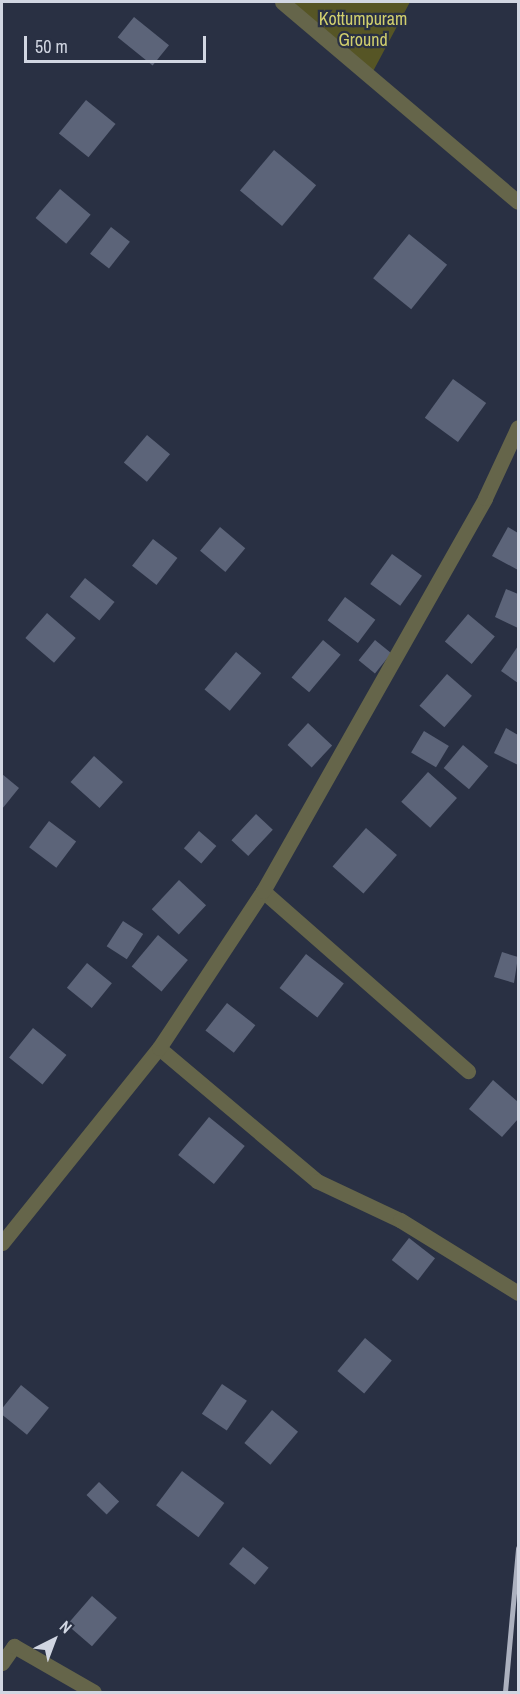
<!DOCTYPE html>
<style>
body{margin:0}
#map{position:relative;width:520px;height:1694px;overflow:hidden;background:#293043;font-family:"Archivo Narrow",sans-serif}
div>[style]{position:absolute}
.green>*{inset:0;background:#565525}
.building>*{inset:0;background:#5c6479;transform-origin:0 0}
.minor>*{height:15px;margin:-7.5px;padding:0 7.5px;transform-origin:7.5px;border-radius:7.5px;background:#65654a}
.rail>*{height:4.5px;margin:-2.25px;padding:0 2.25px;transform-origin:2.25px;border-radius:2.25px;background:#acb1bf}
span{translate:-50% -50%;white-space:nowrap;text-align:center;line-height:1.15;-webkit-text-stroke:4.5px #293043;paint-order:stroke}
.park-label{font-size:18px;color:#d1cf6e}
.frame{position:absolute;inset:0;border:3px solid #d1d6e2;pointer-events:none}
.north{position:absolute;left:24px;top:1610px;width:60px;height:60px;-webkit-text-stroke:4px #293043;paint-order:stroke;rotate:42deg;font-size:16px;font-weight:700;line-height:24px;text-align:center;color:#d1d6e2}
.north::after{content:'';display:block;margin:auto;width:21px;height:27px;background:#d1d6e2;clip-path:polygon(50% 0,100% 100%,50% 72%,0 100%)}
.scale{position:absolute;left:24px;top:36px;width:182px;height:27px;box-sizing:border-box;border:3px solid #d1d6e2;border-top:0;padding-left:8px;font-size:18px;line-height:21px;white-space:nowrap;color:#d1d6e2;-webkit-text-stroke:4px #293043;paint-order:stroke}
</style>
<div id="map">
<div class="green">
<i style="clip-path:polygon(292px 2px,410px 2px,370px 77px)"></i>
</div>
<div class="building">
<i style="left:134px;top:17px;width:45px;height:26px;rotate:39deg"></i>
<i style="left:86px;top:100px;width:38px;height:43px;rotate:39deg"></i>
<i style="left:274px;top:150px;width:55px;height:53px;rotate:40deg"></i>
<i style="left:60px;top:189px;width:40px;height:38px;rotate:40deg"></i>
<i style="left:111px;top:227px;width:24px;height:34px;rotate:38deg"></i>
<i style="left:409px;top:234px;width:49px;height:57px;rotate:39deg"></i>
<i style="left:453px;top:379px;width:41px;height:48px;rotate:36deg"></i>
<i style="left:147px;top:435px;width:30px;height:36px;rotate:40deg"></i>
<i style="left:220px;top:527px;width:33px;height:31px;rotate:40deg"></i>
<i style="clip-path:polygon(508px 527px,518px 533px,518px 570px,492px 556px)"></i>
<i style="left:153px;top:539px;width:31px;height:34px;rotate:38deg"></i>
<i style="left:392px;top:554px;width:37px;height:37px;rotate:36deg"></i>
<i style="left:85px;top:578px;width:38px;height:24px;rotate:39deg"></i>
<i style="clip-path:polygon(506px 589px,518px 594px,518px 628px,495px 617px)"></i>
<i style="left:345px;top:597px;width:38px;height:29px;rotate:37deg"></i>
<i style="left:47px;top:613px;width:38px;height:33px;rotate:41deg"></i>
<i style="left:468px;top:614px;width:35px;height:36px;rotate:40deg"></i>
<i style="left:323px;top:640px;width:23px;height:49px;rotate:40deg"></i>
<i style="left:375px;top:640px;width:21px;height:26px;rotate:39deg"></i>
<i style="clip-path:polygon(518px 646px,518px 683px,501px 671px)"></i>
<i style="left:236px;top:652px;width:33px;height:49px;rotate:40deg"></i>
<i style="left:447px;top:674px;width:33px;height:42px;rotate:41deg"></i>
<i style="left:308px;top:723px;width:33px;height:30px;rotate:43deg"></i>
<i style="clip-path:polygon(506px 728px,518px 735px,518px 765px,494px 753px)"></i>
<i style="left:424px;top:731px;width:29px;height:25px;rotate:31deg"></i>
<i style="left:463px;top:745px;width:33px;height:30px;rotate:40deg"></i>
<i style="left:94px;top:756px;width:39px;height:35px;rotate:42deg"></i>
<i style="left:428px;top:772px;width:39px;height:40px;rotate:42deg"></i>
<i style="clip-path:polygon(2px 774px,19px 788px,2px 809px)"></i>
<i style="left:256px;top:814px;width:23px;height:36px;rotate:43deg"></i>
<i style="left:49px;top:821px;width:34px;height:33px;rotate:37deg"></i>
<i style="left:366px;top:828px;width:41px;height:51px;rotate:41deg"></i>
<i style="left:199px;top:831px;width:23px;height:23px;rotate:41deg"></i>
<i style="left:179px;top:880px;width:37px;height:40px;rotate:43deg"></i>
<i style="left:123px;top:921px;width:24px;height:30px;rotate:33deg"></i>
<i style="left:158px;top:935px;width:39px;height:41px;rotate:40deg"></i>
<i style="clip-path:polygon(502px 952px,518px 957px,514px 983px,494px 977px)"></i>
<i style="left:306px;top:954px;width:48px;height:43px;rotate:38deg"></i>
<i style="left:87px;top:963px;width:32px;height:32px;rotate:39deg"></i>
<i style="left:227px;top:1003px;width:36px;height:35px;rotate:38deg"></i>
<i style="left:33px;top:1028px;width:43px;height:38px;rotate:39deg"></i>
<i style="clip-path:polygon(493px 1080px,518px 1102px,518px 1119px,502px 1137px,469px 1109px)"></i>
<i style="left:209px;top:1117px;width:46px;height:49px;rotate:39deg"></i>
<i style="left:409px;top:1238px;width:33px;height:28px;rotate:38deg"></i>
<i style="left:365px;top:1338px;width:35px;height:43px;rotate:40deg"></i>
<i style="left:222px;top:1384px;width:30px;height:36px;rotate:34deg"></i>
<i style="left:21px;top:1385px;width:36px;height:35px;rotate:39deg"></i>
<i style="left:272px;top:1410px;width:34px;height:43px;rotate:40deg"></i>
<i style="left:182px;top:1471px;width:53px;height:43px;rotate:37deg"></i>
<i style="left:99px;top:1482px;width:28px;height:18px;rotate:44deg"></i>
<i style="left:243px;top:1547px;width:33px;height:22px;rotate:39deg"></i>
<i style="left:92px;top:1596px;width:33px;height:38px;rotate:41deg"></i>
</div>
<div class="minor">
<i style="left:282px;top:2px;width:309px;rotate:40.3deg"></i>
<i style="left:263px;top:891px;width:273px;rotate:41.3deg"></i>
<i style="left:159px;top:1048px;width:207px;rotate:40.1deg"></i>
<i style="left:317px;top:1181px;width:92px;rotate:25.2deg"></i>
<i style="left:400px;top:1220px;width:139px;rotate:31.7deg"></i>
<i style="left:2px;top:1243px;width:250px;rotate:-51.2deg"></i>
<i style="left:159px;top:1048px;width:188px;rotate:-56.5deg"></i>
<i style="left:263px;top:891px;width:451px;rotate:-60.5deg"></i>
<i style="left:485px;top:498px;width:78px;rotate:-65.1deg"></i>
<i style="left:2px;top:1663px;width:21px;rotate:-55deg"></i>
<i style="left:14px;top:1646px;width:92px;rotate:29.9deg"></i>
</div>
<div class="rail">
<i style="left:505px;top:1692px;width:144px;rotate:-84.8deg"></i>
</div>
<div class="park-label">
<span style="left:363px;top:30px">Kottumpuram<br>Ground</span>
</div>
<div class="frame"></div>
<div class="north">N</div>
<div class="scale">50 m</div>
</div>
